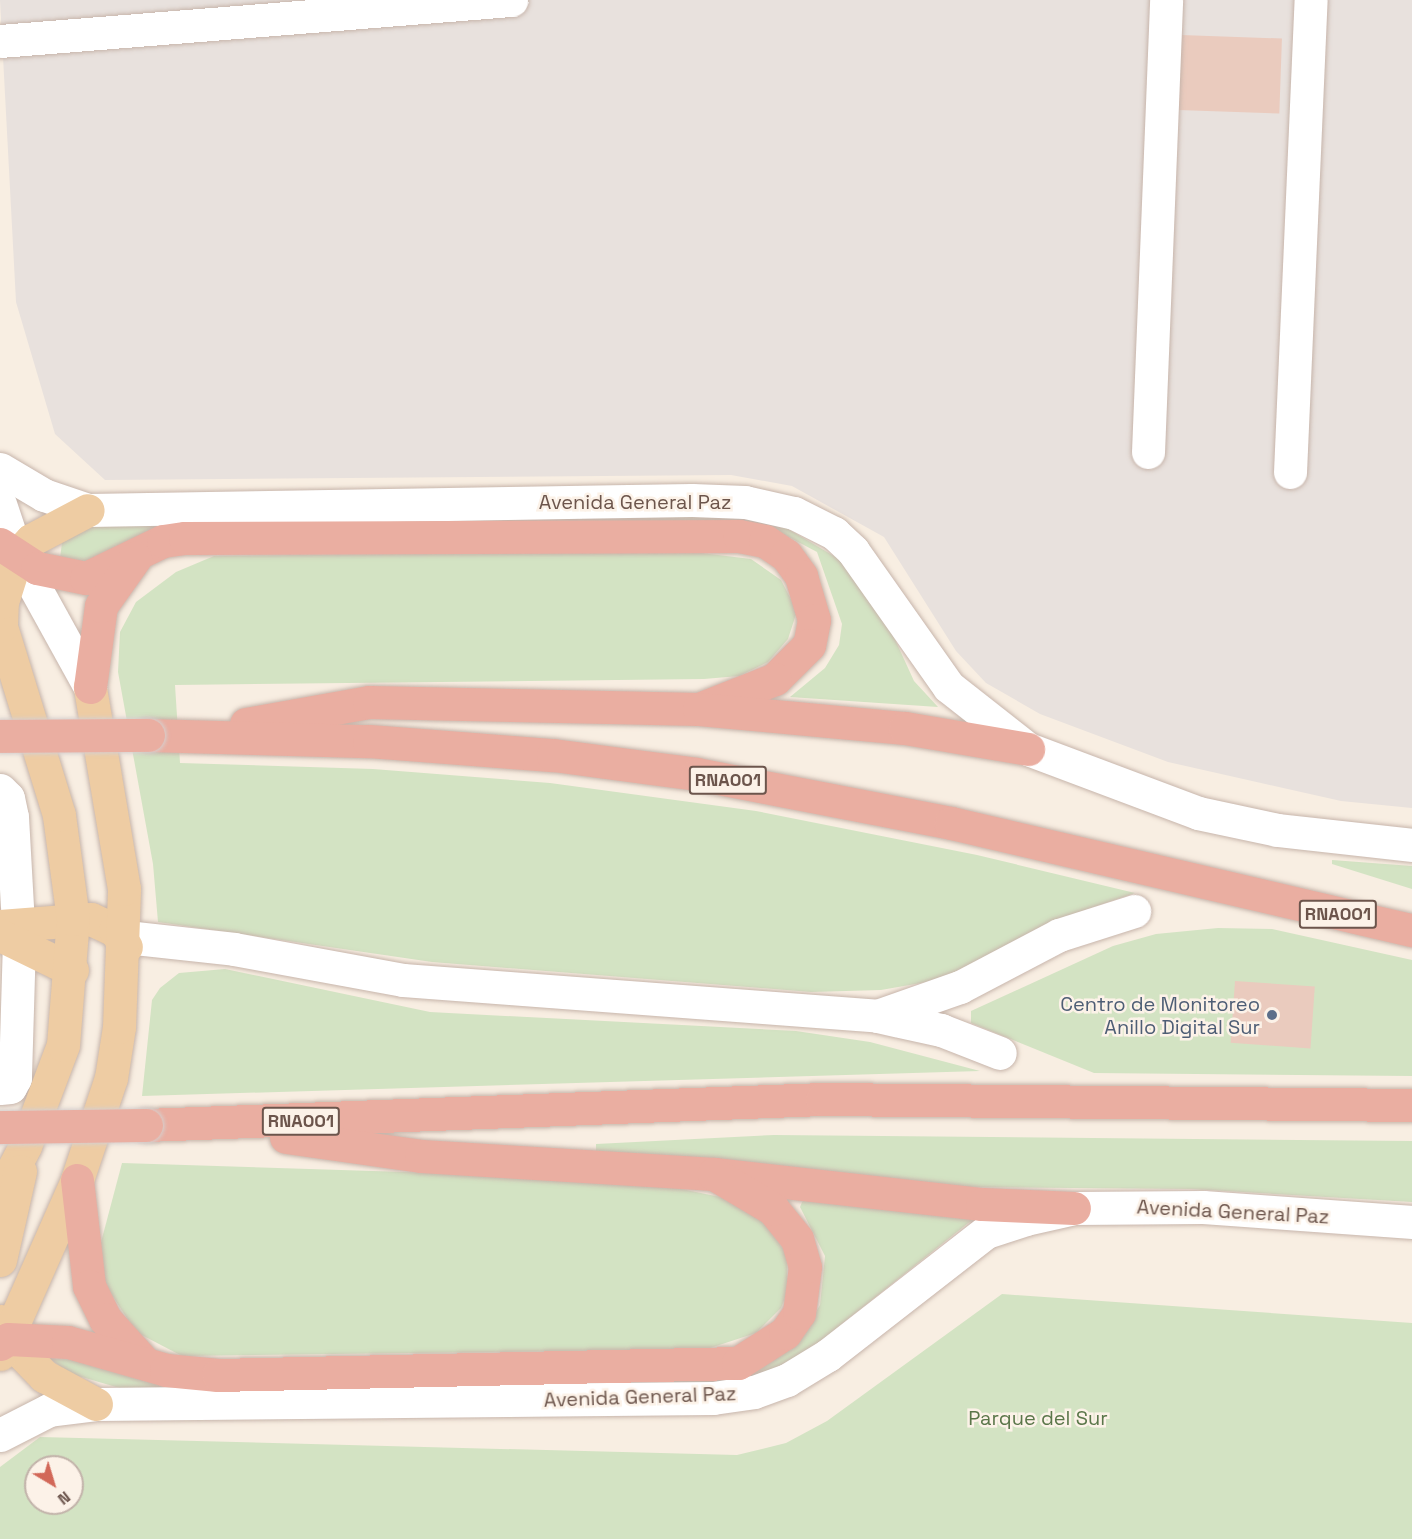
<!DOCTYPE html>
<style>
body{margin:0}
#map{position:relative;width:1412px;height:1539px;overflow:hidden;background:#f8eee2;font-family:"Space Grotesk",sans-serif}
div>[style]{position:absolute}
.industrial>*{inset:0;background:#e8e1dd}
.green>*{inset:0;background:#d3e3c3}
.building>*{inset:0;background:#eacbbe;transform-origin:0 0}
.roads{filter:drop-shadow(0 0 2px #c7b5ab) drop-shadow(0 0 2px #c7b5ab)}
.minor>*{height:33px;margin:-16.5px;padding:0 16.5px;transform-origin:16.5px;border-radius:16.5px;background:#fff}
.major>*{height:33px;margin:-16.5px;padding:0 16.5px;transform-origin:16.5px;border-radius:16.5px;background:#eecca3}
.highway>*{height:33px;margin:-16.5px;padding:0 16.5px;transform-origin:16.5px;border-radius:16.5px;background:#eaaea1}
.bridges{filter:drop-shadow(0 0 2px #d6cfcd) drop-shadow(0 0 2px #d6cfcd)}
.highway-bridge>*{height:33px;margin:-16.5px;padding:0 16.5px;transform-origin:16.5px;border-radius:16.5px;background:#eaaea1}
.dots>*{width:16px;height:16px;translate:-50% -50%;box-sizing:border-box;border:3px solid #fcf2e8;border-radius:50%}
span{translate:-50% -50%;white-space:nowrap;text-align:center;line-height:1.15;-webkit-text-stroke:5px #fcf2e8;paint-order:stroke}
.shield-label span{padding:2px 4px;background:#fcf2e8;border:2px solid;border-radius:4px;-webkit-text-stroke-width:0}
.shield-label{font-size:18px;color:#6c554c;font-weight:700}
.street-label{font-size:20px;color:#6c554c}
.service-label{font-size:20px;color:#4e5e75}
.right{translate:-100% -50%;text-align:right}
.park-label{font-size:20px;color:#5a7649}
.north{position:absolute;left:24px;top:1455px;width:60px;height:60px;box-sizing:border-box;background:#fcf2e8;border:2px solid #c2b3aa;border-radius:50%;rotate:142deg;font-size:16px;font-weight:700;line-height:24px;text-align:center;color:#6c554c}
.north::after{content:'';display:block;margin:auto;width:21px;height:27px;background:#d26858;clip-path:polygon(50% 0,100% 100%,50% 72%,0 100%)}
</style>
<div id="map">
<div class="industrial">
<i style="clip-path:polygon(0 0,1412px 0,1412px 808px,1341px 801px,1168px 762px,1040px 714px,986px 683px,956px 651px,884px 537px,792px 486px,731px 475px,105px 480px,55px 434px,16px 302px)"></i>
</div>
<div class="green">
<i style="clip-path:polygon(730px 516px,778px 523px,844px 562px,881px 609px,914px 681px,938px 707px,790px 697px,825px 668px,839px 645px,842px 624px,817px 552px,770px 527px,158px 530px,81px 564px,60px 559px,62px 542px,93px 525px)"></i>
<i style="clip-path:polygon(685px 551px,751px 559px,781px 580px,797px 611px,788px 639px,768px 662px,739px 676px,704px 679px,175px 685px,180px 763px,373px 769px,550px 783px,756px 811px,977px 855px,1135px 893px,1082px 911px,938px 980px,881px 990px,811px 992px,432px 962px,158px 922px,153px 864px,118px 672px,120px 632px,136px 602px,176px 572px,214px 556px)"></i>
<i style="clip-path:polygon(1332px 860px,1412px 866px,1412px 889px,1332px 864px)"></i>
<i style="clip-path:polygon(1218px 928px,1272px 929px,1412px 960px,1412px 1076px,1094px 1073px,971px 1023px,971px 1011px,1113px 946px,1156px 934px)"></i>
<i style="clip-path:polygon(225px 969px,430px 1012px,796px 1031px,870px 1042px,980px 1071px,142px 1096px,152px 1000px,160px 988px,179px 973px)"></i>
<i style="clip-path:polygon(774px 1135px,1412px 1141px,1412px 1202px,1191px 1189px,965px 1187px,596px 1152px,596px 1144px)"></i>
<i style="clip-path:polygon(122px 1163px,499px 1175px,667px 1186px,720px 1197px,761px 1219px,787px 1254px,787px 1293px,781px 1308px,756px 1333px,707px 1349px,182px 1356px,136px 1332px,106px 1286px,100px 1246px)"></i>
<i style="clip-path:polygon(803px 1200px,977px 1216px,823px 1339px,786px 1365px,749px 1377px,684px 1383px,123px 1389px,68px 1373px,51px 1359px,748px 1373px,797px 1343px,820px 1305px,825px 1256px,800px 1207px)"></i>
<i style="clip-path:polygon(evenodd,1002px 1294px,1412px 1323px,1412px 1539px,0 1539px,0 1467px,40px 1437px,737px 1455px,786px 1443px,827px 1421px,1002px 1294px,36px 1467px,72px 1467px,72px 1503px,36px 1503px,36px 1467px)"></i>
</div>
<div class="building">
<i style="left:1181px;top:35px;width:101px;height:75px;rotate:2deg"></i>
<i style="left:1235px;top:981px;width:80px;height:62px;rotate:4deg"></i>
</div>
<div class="roads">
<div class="minor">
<i style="left:0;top:41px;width:513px;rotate:-4.59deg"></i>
<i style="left:1148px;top:452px;width:452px;rotate:-87.7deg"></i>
<i style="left:0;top:469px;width:51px;rotate:30.6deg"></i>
<i style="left:44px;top:495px;width:46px;rotate:18.8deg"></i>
<i style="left:88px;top:510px;width:604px;rotate:-0.95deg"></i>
<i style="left:692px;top:500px;width:53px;rotate:2.2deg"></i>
<i style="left:745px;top:502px;width:50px;rotate:12.7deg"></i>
<i style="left:794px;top:513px;width:45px;rotate:26.6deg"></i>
<i style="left:834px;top:533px;width:26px;rotate:43deg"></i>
<i style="left:853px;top:551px;width:166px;rotate:54.8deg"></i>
<i style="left:949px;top:687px;width:100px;rotate:38.1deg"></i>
<i style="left:1028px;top:749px;width:182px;rotate:20.6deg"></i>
<i style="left:1198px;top:813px;width:81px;rotate:12.1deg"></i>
<i style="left:1277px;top:830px;width:136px;rotate:6.3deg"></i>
<i style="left:1290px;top:472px;width:472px;rotate:-87.5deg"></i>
<i style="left:0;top:504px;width:54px;rotate:71.6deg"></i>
<i style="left:17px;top:555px;width:151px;rotate:61.1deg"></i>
<i style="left:0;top:790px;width:11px;rotate:45deg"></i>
<i style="left:8px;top:798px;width:19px;rotate:78deg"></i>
<i style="left:12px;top:817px;width:124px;rotate:86.8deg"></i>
<i style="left:19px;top:941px;width:137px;rotate:91.7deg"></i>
<i style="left:15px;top:1078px;width:10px;rotate:119deg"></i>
<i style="left:10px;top:1087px;width:10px;rotate:174deg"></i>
<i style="left:126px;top:937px;width:109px;rotate:6.3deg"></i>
<i style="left:234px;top:949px;width:172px;rotate:10.4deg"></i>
<i style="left:403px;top:980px;width:475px;rotate:4.3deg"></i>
<i style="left:877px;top:1016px;width:66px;rotate:12.3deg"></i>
<i style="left:941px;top:1030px;width:63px;rotate:21.3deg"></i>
<i style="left:877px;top:1016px;width:88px;rotate:-19.3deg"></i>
<i style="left:960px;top:987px;width:112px;rotate:-27.7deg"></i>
<i style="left:1059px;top:935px;width:79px;rotate:-17.7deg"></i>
<i style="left:0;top:1435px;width:55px;rotate:-27deg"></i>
<i style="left:49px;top:1410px;width:47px;rotate:-7.3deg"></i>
<i style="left:96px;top:1404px;width:617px;rotate:-0.56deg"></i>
<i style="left:713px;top:1398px;width:41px;rotate:-8.3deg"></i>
<i style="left:754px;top:1392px;width:35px;rotate:-20deg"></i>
<i style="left:787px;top:1380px;width:48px;rotate:-31.4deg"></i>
<i style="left:828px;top:1355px;width:200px;rotate:-37.9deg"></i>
<i style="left:986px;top:1232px;width:42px;rotate:-18deg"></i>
<i style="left:1026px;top:1219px;width:49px;rotate:-12.9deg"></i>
<i style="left:1074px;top:1208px;width:129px;rotate:-0.4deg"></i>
<i style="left:1203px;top:1207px;width:210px;rotate:4.1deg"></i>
</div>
<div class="major">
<i style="left:0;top:926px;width:91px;rotate:-4.4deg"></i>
<i style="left:91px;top:919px;width:26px;rotate:25deg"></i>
<i style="left:115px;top:930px;width:20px;rotate:57deg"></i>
<i style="left:0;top:935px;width:80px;rotate:25.9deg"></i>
<i style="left:0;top:1194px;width:54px;rotate:-62.5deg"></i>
<i style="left:25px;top:1146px;width:108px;rotate:-69.4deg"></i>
<i style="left:63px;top:1045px;width:126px;rotate:-85.5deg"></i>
<i style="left:73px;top:919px;width:105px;rotate:-97.7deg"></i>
<i style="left:59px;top:815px;width:198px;rotate:-107.1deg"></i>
<i style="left:1px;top:626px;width:24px;rotate:-88deg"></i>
<i style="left:2px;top:602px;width:49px;rotate:-72.3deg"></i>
<i style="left:17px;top:555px;width:21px;rotate:-47deg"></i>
<i style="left:31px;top:540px;width:64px;rotate:-27.8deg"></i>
<i style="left:0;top:1260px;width:91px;rotate:-77.3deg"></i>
<i style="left:1px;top:1321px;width:19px;rotate:69deg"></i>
<i style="left:8px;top:1339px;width:52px;rotate:45.8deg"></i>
<i style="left:44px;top:1376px;width:59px;rotate:28.3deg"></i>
<i style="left:0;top:1354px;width:190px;rotate:-66.1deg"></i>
<i style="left:77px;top:1180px;width:108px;rotate:-71.6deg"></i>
<i style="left:111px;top:1078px;width:52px;rotate:-81.1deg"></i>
<i style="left:119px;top:1027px;width:138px;rotate:-87.9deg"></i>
<i style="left:124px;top:889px;width:205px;rotate:-99.6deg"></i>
</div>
<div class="highway">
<i style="left:0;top:544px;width:44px;rotate:33deg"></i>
<i style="left:37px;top:568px;width:50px;rotate:11.5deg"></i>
<i style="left:86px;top:578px;width:85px;rotate:-25.7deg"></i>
<i style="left:163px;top:541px;width:22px;rotate:-8deg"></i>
<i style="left:185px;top:538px;width:554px;rotate:-0.21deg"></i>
<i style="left:739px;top:536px;width:26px;rotate:11deg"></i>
<i style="left:765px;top:541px;width:25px;rotate:34deg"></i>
<i style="left:786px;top:555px;width:26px;rotate:54deg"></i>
<i style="left:801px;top:576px;width:46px;rotate:73.5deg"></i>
<i style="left:814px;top:620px;width:25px;rotate:101deg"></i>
<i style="left:809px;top:645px;width:48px;rotate:135deg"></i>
<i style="left:775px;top:679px;width:82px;rotate:158.5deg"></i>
<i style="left:90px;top:687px;width:82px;rotate:-82.3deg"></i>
<i style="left:101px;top:606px;width:59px;rotate:-54.7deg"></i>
<i style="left:246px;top:724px;width:125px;rotate:-10.1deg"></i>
<i style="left:369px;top:702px;width:330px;rotate:1.2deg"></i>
<i style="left:699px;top:709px;width:207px;rotate:5.3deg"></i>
<i style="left:905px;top:728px;width:125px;rotate:9.7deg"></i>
<i style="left:148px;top:735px;width:221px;rotate:1.6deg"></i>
<i style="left:369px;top:741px;width:185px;rotate:4.4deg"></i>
<i style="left:553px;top:755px;width:145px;rotate:7.5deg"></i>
<i style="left:697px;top:774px;width:259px;rotate:10.9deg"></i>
<i style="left:951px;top:823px;width:473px;rotate:13.1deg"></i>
<i style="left:146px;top:1125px;width:676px;rotate:-2.2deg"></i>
<i style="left:822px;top:1099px;width:590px;rotate:0.58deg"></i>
<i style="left:286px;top:1137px;width:136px;rotate:8deg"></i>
<i style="left:421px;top:1156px;width:294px;rotate:3.5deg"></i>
<i style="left:714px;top:1174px;width:270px;rotate:6.4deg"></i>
<i style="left:982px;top:1204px;width:92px;rotate:2.5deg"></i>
<i style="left:77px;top:1180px;width:107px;rotate:83.5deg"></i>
<i style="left:89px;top:1286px;width:37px;rotate:64deg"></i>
<i style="left:105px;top:1319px;width:57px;rotate:47.9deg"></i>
<i style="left:0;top:1344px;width:9px;rotate:-32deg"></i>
<i style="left:8px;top:1339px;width:60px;rotate:2.9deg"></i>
<i style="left:68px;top:1342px;width:102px;rotate:15.9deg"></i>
<i style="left:166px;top:1370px;width:52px;rotate:5.5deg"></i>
<i style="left:218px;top:1375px;width:520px;rotate:-1.32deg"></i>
<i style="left:738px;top:1363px;width:56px;rotate:-32.6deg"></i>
<i style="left:785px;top:1333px;width:24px;rotate:-55deg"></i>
<i style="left:799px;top:1313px;width:46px;rotate:-82.6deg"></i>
<i style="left:805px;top:1267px;width:29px;rotate:-106deg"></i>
<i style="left:797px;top:1239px;width:38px;rotate:-129deg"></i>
<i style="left:773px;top:1209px;width:69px;rotate:-149.3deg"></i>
</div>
</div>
<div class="bridges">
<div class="highway-bridge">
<i style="left:0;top:736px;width:148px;rotate:-0.4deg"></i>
<i style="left:0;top:1127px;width:146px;rotate:-0.8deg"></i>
</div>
</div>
<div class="dots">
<i style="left:1272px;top:1015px;background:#5c6f8a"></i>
</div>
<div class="shield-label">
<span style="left:728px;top:780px">RNA001</span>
<span style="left:1338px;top:914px">RNA001</span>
<span style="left:301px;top:1121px">RNA001</span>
</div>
<div class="street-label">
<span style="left:635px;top:502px">Avenida General Paz</span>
<span style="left:1233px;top:1212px;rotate:3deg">Avenida General Paz</span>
<span style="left:640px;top:1397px;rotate:-2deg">Avenida General Paz</span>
</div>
<div class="service-label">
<span class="right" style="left:1260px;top:1016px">Centro de Monitoreo<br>Anillo Digital Sur</span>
</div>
<div class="park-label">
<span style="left:1038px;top:1418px">Parque del Sur</span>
</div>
<div class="north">N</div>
</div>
